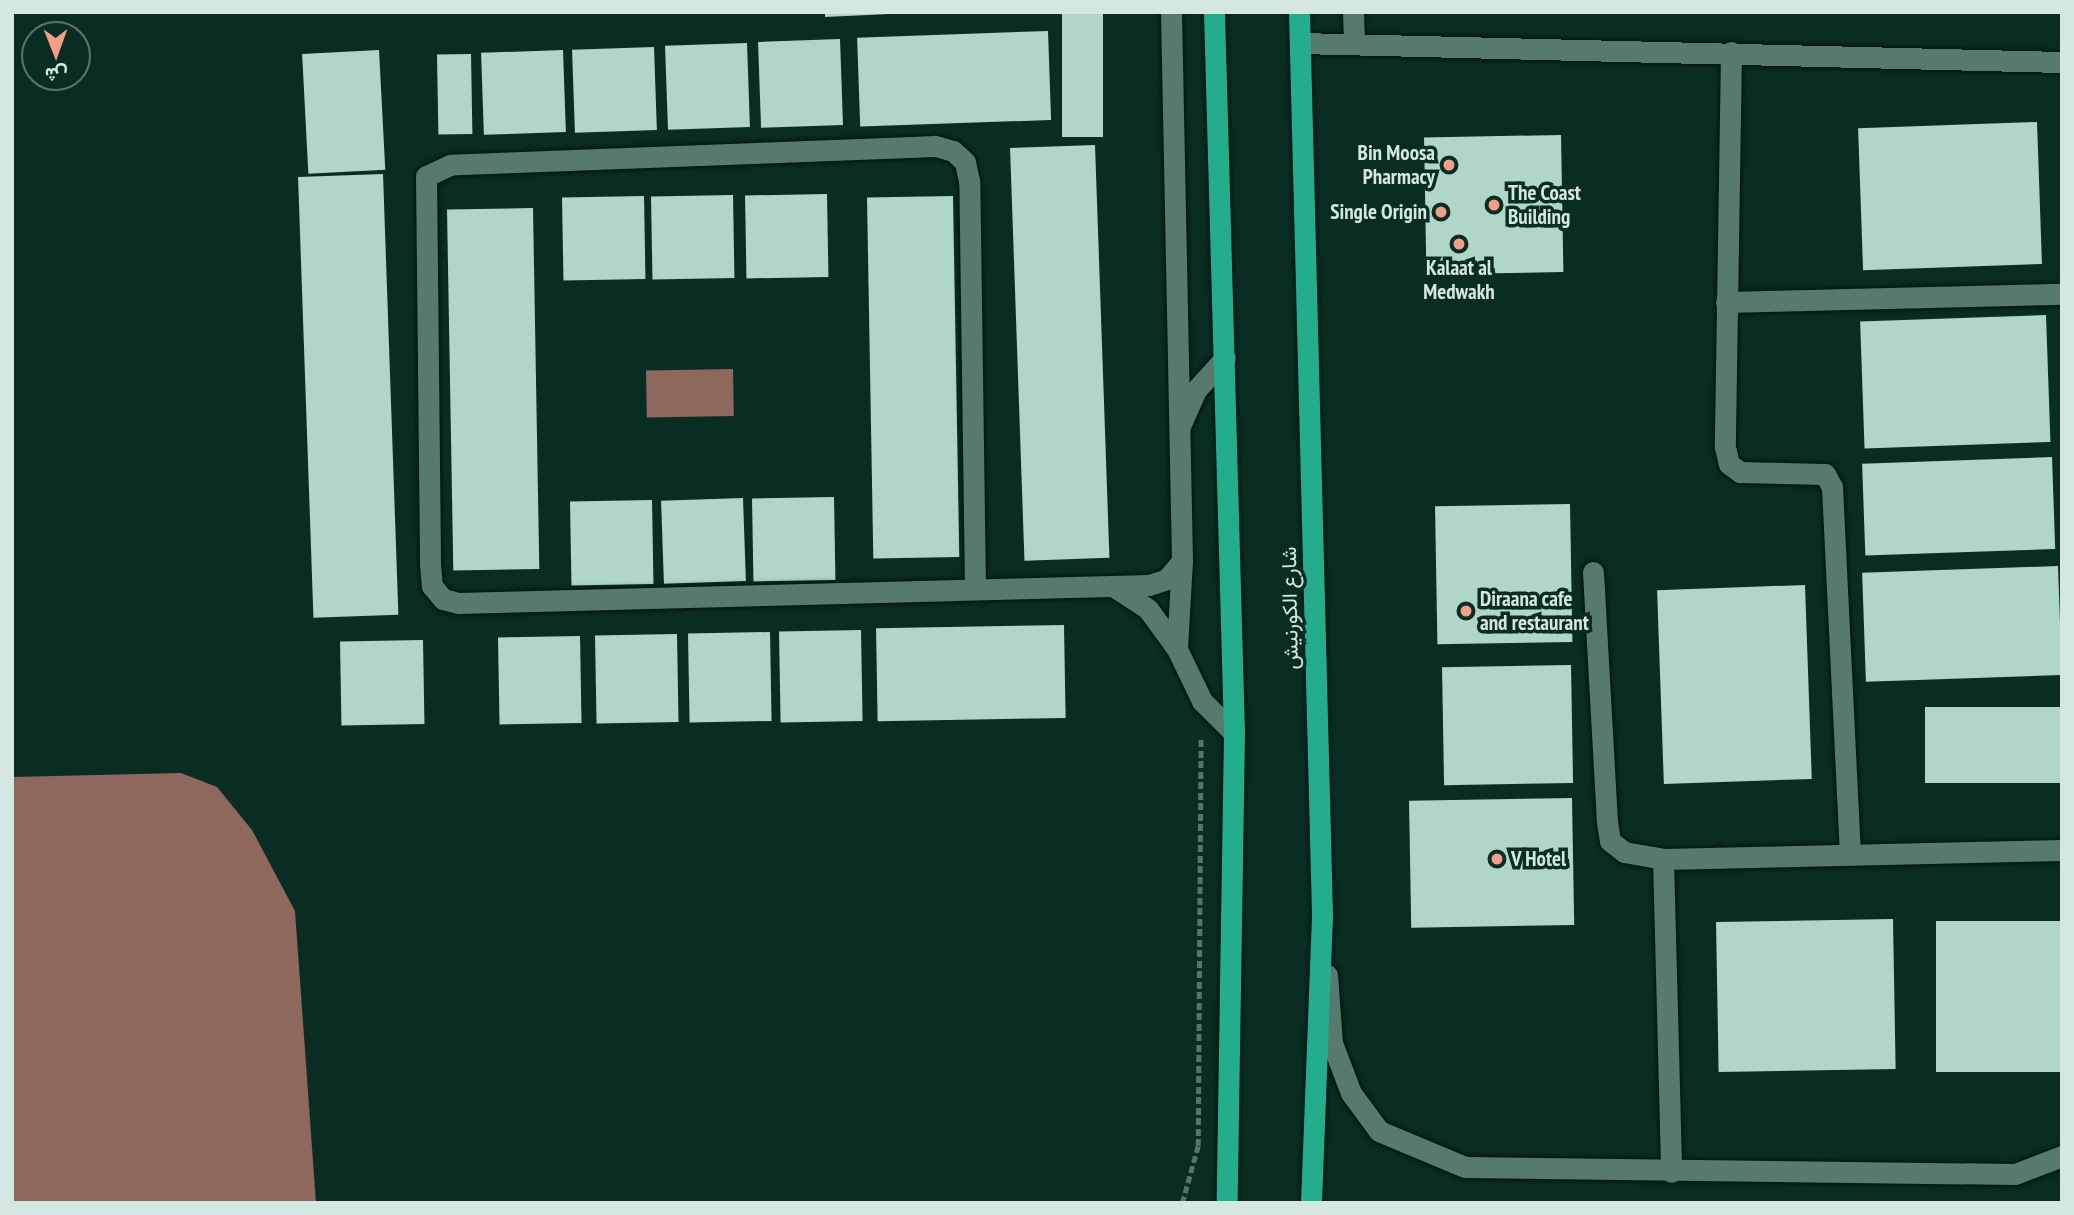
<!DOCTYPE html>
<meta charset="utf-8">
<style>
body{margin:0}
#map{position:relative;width:2074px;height:1215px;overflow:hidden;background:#092d23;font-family:"PT Sans Narrow",Vazirmatn,sans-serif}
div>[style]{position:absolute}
.water>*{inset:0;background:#8e675d;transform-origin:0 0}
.building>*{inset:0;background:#b0d6c8;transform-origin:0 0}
.path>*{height:4.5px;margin-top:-2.25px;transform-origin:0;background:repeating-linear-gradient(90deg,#57746b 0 7px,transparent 0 10.5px)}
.roads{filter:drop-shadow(0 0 2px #00140d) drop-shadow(0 0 2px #00140d)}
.minor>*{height:21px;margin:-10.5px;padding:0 10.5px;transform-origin:10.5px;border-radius:10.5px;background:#577a6e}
.highway>*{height:21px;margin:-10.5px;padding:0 10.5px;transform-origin:10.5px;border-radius:10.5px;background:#24ad8c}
.dots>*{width:19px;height:19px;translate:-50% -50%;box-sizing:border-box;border:4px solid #092d23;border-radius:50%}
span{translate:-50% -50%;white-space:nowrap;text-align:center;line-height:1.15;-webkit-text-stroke:7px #092d23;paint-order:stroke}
.poi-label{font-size:21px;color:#d4e7e0;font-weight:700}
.right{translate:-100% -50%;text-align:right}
.left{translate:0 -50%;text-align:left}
.street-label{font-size:21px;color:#d4e7e0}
.frame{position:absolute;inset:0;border:14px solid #d4e7e0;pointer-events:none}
.north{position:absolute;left:21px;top:21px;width:70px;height:70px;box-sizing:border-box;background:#092d23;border:2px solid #5a776f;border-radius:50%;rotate:179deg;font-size:19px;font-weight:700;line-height:28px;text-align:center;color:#d4e7e0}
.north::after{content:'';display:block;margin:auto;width:24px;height:32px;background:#f49e88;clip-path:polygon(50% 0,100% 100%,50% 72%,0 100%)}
</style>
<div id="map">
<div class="water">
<i style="left:733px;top:369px;width:47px;height:87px;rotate:89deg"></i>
<i style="clip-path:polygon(181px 773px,217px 787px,252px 830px,295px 911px,316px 1203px,12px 1203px,12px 777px)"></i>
</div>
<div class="building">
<i style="clip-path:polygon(825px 12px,889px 12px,889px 14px,825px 17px)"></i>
<i style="left:1062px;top:12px;width:41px;height:125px"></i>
<i style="left:1048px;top:31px;width:89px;height:191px;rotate:88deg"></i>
<i style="left:840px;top:39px;width:86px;height:82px;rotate:88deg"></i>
<i style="left:747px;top:43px;width:84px;height:82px;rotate:88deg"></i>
<i style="left:654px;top:47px;width:83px;height:82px;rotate:88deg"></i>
<i style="left:379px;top:50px;width:120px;height:77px;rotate:87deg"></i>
<i style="left:563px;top:50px;width:82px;height:82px;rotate:88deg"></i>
<i style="left:471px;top:54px;width:80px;height:34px;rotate:89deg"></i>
<i style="left:2037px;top:122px;width:142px;height:179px;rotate:88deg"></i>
<i style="left:1561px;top:135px;width:137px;height:137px;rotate:89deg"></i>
<i style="left:1095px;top:145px;width:413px;height:85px;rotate:88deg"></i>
<i style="left:383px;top:174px;width:441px;height:85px;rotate:88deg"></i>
<i style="left:827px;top:194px;width:83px;height:82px;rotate:89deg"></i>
<i style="left:733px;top:195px;width:83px;height:82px;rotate:89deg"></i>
<i style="left:644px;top:196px;width:83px;height:82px;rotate:89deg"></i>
<i style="left:953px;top:196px;width:361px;height:86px;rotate:89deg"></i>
<i style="left:533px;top:208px;width:361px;height:86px;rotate:89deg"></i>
<i style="left:2046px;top:315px;width:127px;height:186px;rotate:88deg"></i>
<i style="left:2052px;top:457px;width:92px;height:190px;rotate:88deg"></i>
<i style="left:834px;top:497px;width:83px;height:82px;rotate:89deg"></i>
<i style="left:743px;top:498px;width:83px;height:82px;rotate:88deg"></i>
<i style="left:652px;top:500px;width:84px;height:82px;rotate:89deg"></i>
<i style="left:1570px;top:504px;width:138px;height:135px;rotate:89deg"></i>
<i style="left:2058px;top:566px;width:109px;height:196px;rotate:88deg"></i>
<i style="left:1805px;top:585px;width:194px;height:148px;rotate:88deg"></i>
<i style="left:1064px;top:625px;width:93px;height:188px;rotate:89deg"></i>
<i style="left:861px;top:630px;width:91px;height:82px;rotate:89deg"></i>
<i style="left:770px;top:632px;width:89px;height:82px;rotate:89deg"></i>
<i style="left:677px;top:634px;width:88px;height:82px;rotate:89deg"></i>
<i style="left:580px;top:636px;width:87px;height:82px;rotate:89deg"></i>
<i style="left:423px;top:640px;width:84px;height:83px;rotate:89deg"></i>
<i style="left:1571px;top:665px;width:118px;height:129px;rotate:89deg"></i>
<i style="left:2062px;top:707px;width:76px;height:137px;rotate:90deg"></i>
<i style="left:1572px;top:798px;width:127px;height:163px;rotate:89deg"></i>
<i style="left:1893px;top:919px;width:150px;height:177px;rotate:89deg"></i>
<i style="left:1936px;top:921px;width:126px;height:151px"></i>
</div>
<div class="path">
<i style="left:1182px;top:1203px;width:59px;rotate:-74.3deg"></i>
<i style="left:1198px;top:1146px;width:409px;rotate:-89.6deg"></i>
</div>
<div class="roads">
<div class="minor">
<i style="left:1171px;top:12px;width:549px;rotate:88.85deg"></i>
<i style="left:1182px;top:561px;width:88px;rotate:93.3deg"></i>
<i style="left:1177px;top:649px;width:58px;rotate:64.3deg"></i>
<i style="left:1202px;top:701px;width:45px;rotate:45deg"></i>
<i style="left:1353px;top:12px;width:32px;rotate:88deg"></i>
<i style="left:1300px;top:43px;width:762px;rotate:1.43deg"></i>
<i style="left:1731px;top:52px;width:395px;rotate:90.9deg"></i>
<i style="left:1725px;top:447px;width:17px;rotate:77deg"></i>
<i style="left:1729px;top:464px;width:14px;rotate:36deg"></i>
<i style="left:1740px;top:472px;width:85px;rotate:1.3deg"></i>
<i style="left:1825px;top:474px;width:15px;rotate:62deg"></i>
<i style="left:1832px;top:487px;width:367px;rotate:87.2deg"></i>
<i style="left:1726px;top:302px;width:336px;rotate:-1.4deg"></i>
<i style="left:1180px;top:426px;width:39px;rotate:-66deg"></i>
<i style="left:1196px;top:390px;width:43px;rotate:-47.8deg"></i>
<i style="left:1593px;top:572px;width:250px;rotate:86.8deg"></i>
<i style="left:1607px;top:822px;width:19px;rotate:81deg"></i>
<i style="left:1610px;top:841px;width:18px;rotate:38deg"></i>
<i style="left:1624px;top:852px;width:40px;rotate:10deg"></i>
<i style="left:1663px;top:859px;width:399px;rotate:-1.3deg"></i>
<i style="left:1113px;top:586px;width:42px;rotate:33.3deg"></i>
<i style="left:1148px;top:609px;width:49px;rotate:54.1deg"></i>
<i style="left:975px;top:588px;width:407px;rotate:-90.8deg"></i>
<i style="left:969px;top:181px;width:19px;rotate:-102deg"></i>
<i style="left:965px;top:162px;width:16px;rotate:-137deg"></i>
<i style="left:953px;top:151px;width:19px;rotate:-164deg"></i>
<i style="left:935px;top:146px;width:485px;rotate:177.8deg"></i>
<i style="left:450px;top:165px;width:26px;rotate:155deg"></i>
<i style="left:426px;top:176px;width:388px;rotate:89.4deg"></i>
<i style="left:430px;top:564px;width:22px;rotate:85deg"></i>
<i style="left:432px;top:586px;width:17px;rotate:50deg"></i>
<i style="left:443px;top:599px;width:16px;rotate:15deg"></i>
<i style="left:458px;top:603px;width:691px;rotate:-1.49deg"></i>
<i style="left:1149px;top:585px;width:19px;rotate:-18deg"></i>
<i style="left:1167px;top:579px;width:23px;rotate:-50deg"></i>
<i style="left:1663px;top:859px;width:313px;rotate:88.5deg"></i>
<i style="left:1327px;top:975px;width:68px;rotate:85.8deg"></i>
<i style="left:1332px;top:1043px;width:53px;rotate:69.2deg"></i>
<i style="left:1351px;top:1093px;width:47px;rotate:53.6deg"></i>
<i style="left:1379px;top:1131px;width:93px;rotate:22.7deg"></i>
<i style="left:1465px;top:1167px;width:550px;rotate:0.73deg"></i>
<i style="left:2015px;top:1174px;width:50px;rotate:-21deg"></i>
</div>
<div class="highway">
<i style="left:1214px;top:12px;width:721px;rotate:88.41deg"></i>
<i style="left:1234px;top:733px;width:470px;rotate:90.9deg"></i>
<i style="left:1299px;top:12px;width:904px;rotate:88.54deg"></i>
<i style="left:1322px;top:916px;width:287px;rotate:92.2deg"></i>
</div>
</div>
<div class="dots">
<i style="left:1449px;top:165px;background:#f49e88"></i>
<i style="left:1494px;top:205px;background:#f49e88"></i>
<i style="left:1441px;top:212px;background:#f49e88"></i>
<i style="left:1459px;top:244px;background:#f49e88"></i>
<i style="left:1466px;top:611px;background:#f49e88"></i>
<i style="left:1497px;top:859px;background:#f49e88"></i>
</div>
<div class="poi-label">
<span class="right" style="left:1435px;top:165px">Bin Moosa<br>Pharmacy</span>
<span class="left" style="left:1508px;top:205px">The Coast<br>Building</span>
<span class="right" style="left:1427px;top:212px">Single Origin</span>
<span style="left:1459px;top:280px">Kalaat al<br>Medwakh</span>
<span class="left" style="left:1480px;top:611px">Diraana cafe<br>and restaurant</span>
<span class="left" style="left:1511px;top:859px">V Hotel</span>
</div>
<div class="street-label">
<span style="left:1290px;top:608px;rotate:-91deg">شارع الكورنيش</span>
</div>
<div class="frame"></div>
<div class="north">ش</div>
</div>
